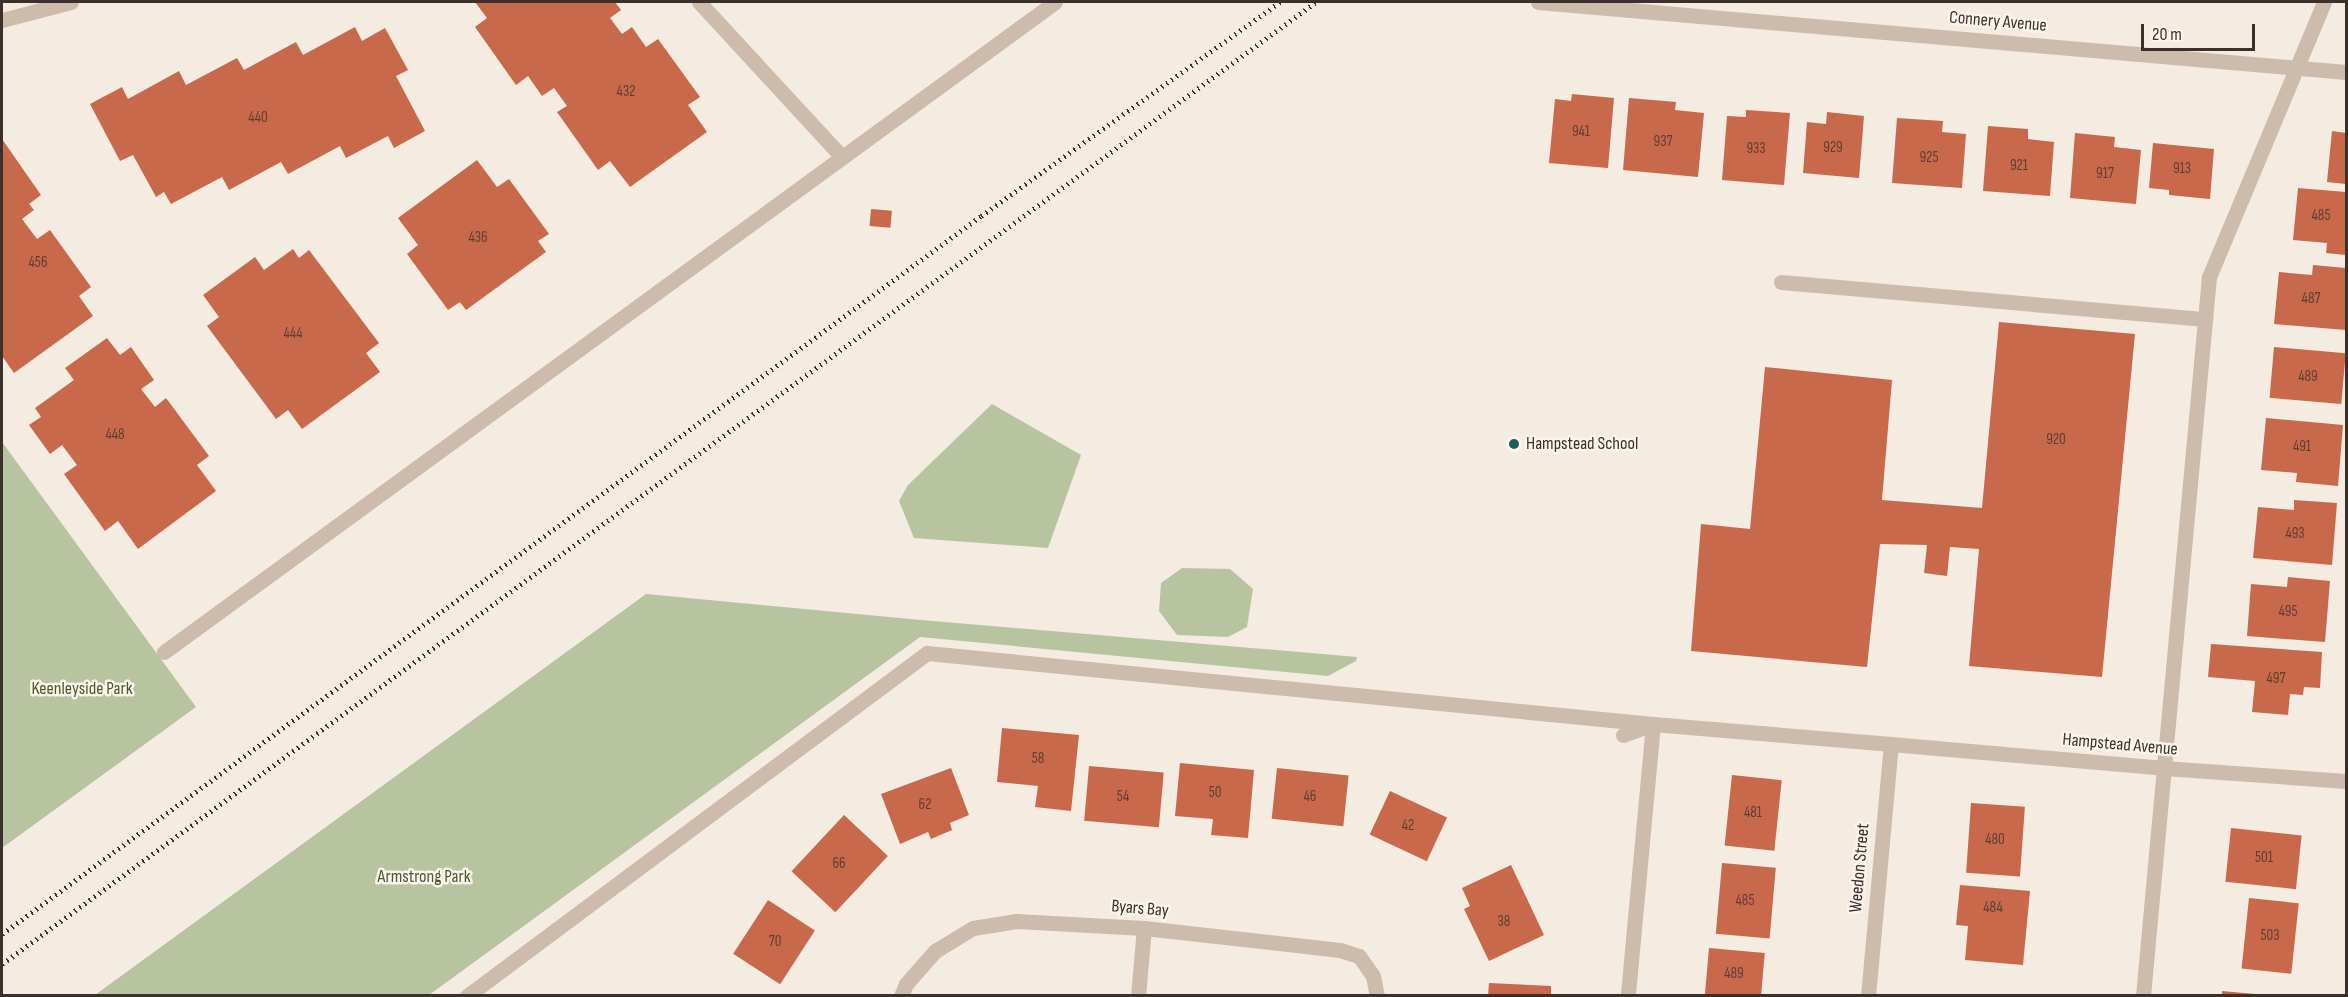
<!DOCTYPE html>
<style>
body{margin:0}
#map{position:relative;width:2348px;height:997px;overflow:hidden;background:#f4ebe1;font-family:"Sofia Sans Condensed",sans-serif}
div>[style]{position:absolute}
.green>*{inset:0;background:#b8c4a0}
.building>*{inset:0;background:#c8694b;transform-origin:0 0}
.service>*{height:15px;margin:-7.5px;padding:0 7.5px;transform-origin:7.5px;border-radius:7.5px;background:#cdbbac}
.minor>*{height:15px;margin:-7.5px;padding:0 7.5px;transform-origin:7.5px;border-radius:7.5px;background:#cdbbac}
.rail>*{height:4.5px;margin-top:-2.25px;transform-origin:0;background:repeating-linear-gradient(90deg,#3b302b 0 1.5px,transparent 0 6px)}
.dots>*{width:16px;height:16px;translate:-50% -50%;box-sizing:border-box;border:3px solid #fbf5ee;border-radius:50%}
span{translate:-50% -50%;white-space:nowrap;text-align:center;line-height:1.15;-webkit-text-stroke:5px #fbf5ee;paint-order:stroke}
.number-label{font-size:15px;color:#5e3e33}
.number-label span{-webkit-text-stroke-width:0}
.street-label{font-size:18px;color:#3b302b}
.poi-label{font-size:18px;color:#3b302b}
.left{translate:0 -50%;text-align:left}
.park-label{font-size:18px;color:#4a5a2e}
.frame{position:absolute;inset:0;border:3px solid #3b302b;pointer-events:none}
.scale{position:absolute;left:2141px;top:24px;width:114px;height:27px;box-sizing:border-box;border:3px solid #3b302b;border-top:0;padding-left:8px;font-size:18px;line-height:21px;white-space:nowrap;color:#3b302b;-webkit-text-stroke:4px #fbf5ee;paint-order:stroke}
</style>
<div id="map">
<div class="green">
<i style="clip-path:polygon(992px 404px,1081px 455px,1048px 548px,914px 538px,899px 501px,908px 485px)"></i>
<i style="clip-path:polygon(2px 442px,196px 707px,2px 848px)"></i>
<i style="clip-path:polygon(1182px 568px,1230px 569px,1253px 589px,1247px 627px,1228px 637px,1177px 635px,1159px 611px,1161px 583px)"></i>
<i style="clip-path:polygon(646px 594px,921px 620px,1357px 657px,1356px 661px,1328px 676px,920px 637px,429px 995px,95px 995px)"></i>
</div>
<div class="building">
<i style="clip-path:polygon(475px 2px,615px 2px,621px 10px,610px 18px,622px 34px,632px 27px,646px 47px,658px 39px,700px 97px,688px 105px,707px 132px,630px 187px,610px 161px,598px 170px,557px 112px,567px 106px,554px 88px,542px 96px,528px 76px,516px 85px,475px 27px,487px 18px)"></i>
<i style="clip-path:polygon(355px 27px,362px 41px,385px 28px,408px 70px,396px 76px,425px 131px,394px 148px,388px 136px,346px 158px,340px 146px,288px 174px,281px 162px,229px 190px,222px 177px,171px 204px,164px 192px,156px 197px,133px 155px,120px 161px,90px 104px,122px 87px,128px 99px,179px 71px,186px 85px,237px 58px,244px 70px,296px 42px,303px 55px)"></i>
<i style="clip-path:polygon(1572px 94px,1614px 98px,1608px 168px,1549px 163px,1555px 99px,1571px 101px)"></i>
<i style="clip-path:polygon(1629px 98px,1676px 102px,1675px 110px,1704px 113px,1698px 177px,1623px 170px)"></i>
<i style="clip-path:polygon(1746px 110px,1790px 113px,1784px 185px,1722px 180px,1727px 116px,1746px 117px)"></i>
<i style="clip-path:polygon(1827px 112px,1864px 116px,1859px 178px,1803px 173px,1807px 122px,1826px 124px)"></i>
<i style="clip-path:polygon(1897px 118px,1943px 121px,1942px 132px,1966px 134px,1962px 188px,1892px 183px)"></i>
<i style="clip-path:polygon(1988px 126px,2028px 129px,2028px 139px,2054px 142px,2050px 196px,1983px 191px)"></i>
<i style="clip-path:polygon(2332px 131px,2346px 133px,2346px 184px,2327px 182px)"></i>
<i style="clip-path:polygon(2075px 133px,2115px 137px,2114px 147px,2141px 150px,2136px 204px,2070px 198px)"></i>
<i style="clip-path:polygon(2px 139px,41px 195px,29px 204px,34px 210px,22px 219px,37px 239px,50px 230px,91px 287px,79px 296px,93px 316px,14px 373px,2px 356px)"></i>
<i style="clip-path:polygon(2153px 143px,2214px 149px,2210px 199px,2169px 195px,2169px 190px,2149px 188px)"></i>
<i style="clip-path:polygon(477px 160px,497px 187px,509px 179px,549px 234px,538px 241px,546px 252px,466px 310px,460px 302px,448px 310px,407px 254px,418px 245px,398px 218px)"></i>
<i style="clip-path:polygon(2298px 188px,2346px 192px,2346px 255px,2326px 253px,2327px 243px,2293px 240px)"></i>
<i style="left:871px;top:209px;width:21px;height:17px;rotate:5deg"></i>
<i style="clip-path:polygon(293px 249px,299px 258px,309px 250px,379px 343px,366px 353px,380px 372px,302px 429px,288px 410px,276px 419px,207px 326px,219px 317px,203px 295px,255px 257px,264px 270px)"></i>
<i style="clip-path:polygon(2313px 265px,2346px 268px,2346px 330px,2274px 324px,2279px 272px,2312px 275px)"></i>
<i style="clip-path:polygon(1999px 322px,2135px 334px,2102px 677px,1969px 666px,1979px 549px,1950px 547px,1947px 576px,1924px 573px,1927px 545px,1880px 544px,1867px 667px,1691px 651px,1701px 524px,1750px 529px,1765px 367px,1892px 380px,1882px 500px,1982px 508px)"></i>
<i style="clip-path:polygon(107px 338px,120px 355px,131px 347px,154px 380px,141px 389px,155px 407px,166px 398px,209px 456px,197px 465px,216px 491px,138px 549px,118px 521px,105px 531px,64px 474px,77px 465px,62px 445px,50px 454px,29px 425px,41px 417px,35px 408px,74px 380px,65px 368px)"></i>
<i style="left:2274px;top:347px;width:72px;height:51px;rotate:5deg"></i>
<i style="clip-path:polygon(2266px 418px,2343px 425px,2338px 486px,2296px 482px,2297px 473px,2261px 470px)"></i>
<i style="clip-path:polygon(2294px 500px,2337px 503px,2332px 565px,2253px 558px,2258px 507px,2294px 510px)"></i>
<i style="clip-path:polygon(2288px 577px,2330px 581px,2325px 642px,2247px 636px,2251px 584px,2287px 587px)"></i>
<i style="clip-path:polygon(2211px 644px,2322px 652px,2320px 688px,2304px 687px,2303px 695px,2290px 694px,2288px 715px,2252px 712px,2255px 681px,2208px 677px)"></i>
<i style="clip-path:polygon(1002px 728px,1079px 735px,1071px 811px,1035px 807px,1038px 786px,997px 782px)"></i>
<i style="clip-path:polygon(1180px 763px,1254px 770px,1248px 838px,1211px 835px,1213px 819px,1175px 816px)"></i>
<i style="left:1089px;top:766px;width:75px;height:55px;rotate:5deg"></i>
<i style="clip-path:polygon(951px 768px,969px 815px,950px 823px,952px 830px,931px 839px,928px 832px,900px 844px,881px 794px)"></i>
<i style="left:1277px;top:768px;width:72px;height:51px;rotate:6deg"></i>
<i style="left:1732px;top:775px;width:50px;height:71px;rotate:6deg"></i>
<i style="left:1390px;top:791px;width:63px;height:48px;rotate:25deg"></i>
<i style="left:1971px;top:803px;width:54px;height:70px;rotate:4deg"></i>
<i style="left:844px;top:815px;width:60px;height:77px;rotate:43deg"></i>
<i style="left:2231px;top:828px;width:71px;height:54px;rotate:6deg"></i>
<i style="left:1722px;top:863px;width:54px;height:71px;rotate:5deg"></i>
<i style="clip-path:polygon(1511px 865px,1544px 935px,1489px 961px,1464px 909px,1470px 906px,1462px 888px)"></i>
<i style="clip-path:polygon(1960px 885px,2030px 891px,2023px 965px,1965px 960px,1968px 926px,1956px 925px)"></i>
<i style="left:2249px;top:898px;width:50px;height:71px;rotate:6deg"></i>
<i style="left:768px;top:900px;width:56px;height:64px;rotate:33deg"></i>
<i style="left:1709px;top:948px;width:56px;height:48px;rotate:5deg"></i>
<i style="clip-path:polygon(1489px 983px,1551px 986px,1551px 996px,1488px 996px)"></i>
<i style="clip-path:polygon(2222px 991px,2255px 994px,2255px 996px,2222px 996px)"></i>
</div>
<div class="service">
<i style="left:699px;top:2px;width:209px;rotate:47.3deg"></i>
<i style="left:1781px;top:282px;width:426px;rotate:5deg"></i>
<i style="left:164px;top:652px;width:1103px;rotate:-36.11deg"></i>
<i style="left:1623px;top:735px;width:32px;rotate:-20deg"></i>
<i style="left:1653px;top:724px;width:273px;rotate:95.3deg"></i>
<i style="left:467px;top:996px;width:574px;rotate:-36.71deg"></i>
<i style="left:927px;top:653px;width:729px;rotate:5.59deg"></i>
<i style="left:1653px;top:724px;width:239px;rotate:4.8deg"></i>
<i style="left:1138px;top:996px;width:68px;rotate:-85deg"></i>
<i style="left:2143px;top:996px;width:722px;rotate:-84.76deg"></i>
<i style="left:2209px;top:277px;width:298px;rotate:-67.3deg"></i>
</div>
<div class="minor">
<i style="left:1538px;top:2px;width:811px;rotate:4.95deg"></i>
<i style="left:2px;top:20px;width:71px;rotate:-14.6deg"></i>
<i style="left:901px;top:996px;width:13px;rotate:-67deg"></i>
<i style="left:906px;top:984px;width:44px;rotate:-48.7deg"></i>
<i style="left:935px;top:951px;width:44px;rotate:-31.2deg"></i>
<i style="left:973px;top:928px;width:44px;rotate:-9.2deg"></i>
<i style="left:1016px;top:921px;width:128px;rotate:3.1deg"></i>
<i style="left:1144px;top:928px;width:197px;rotate:6.4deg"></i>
<i style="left:1340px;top:950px;width:20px;rotate:18deg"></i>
<i style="left:1359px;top:956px;width:24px;rotate:55deg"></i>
<i style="left:1373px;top:976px;width:20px;rotate:79deg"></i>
<i style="left:1868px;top:996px;width:253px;rotate:-84.8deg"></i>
<i style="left:1891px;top:744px;width:274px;rotate:5deg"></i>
<i style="left:2164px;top:768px;width:182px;rotate:4.1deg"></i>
</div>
<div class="rail">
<i style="left:2px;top:934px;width:1214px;rotate:-36.26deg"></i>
<i style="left:981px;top:216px;width:368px;rotate:-35.6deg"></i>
<i style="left:2px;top:964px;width:1629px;rotate:-36.21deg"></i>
</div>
<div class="dots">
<i style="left:1514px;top:444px;background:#1f5a5e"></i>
</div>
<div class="number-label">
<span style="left:626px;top:92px">432</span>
<span style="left:258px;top:118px">440</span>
<span style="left:1581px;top:132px">941</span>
<span style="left:1663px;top:142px">937</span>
<span style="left:1833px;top:148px">929</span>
<span style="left:1756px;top:149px">933</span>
<span style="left:1929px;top:158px">925</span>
<span style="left:2019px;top:166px">921</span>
<span style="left:2182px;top:169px">913</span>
<span style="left:2105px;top:174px">917</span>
<span style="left:2321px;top:216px">485</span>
<span style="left:478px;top:238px">436</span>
<span style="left:38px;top:263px">456</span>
<span style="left:2311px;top:299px">487</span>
<span style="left:293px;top:334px">444</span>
<span style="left:2308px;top:377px">489</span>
<span style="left:115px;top:435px">448</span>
<span style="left:2056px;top:440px">920</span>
<span style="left:2302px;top:447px">491</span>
<span style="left:2295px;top:534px">493</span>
<span style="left:2288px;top:612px">495</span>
<span style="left:2276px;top:679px">497</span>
<span style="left:1038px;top:759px">58</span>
<span style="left:1215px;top:793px">50</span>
<span style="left:1123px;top:797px">54</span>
<span style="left:1310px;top:797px">46</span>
<span style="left:925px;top:805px">62</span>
<span style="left:1753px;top:813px">481</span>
<span style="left:1408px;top:826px">42</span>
<span style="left:1995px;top:840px">480</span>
<span style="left:2264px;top:858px">501</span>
<span style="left:839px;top:864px">66</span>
<span style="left:1745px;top:901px">485</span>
<span style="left:1993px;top:908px">484</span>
<span style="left:1504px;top:922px">38</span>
<span style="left:2270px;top:936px">503</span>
<span style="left:775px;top:942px">70</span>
<span style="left:1734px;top:974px">489</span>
</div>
<div class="street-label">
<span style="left:1998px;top:22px;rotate:5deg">Connery Avenue</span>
<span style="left:2120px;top:745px;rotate:5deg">Hampstead Avenue</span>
<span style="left:1860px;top:868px;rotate:-85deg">Weedon Street</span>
<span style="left:1140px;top:909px;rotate:5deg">Byars Bay</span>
</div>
<div class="poi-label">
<span class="left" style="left:1526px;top:444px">Hampstead School</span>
</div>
<div class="park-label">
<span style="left:82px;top:689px">Keenleyside Park</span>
<span style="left:424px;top:877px">Armstrong Park</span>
</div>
<div class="frame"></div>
<div class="scale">20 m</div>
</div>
